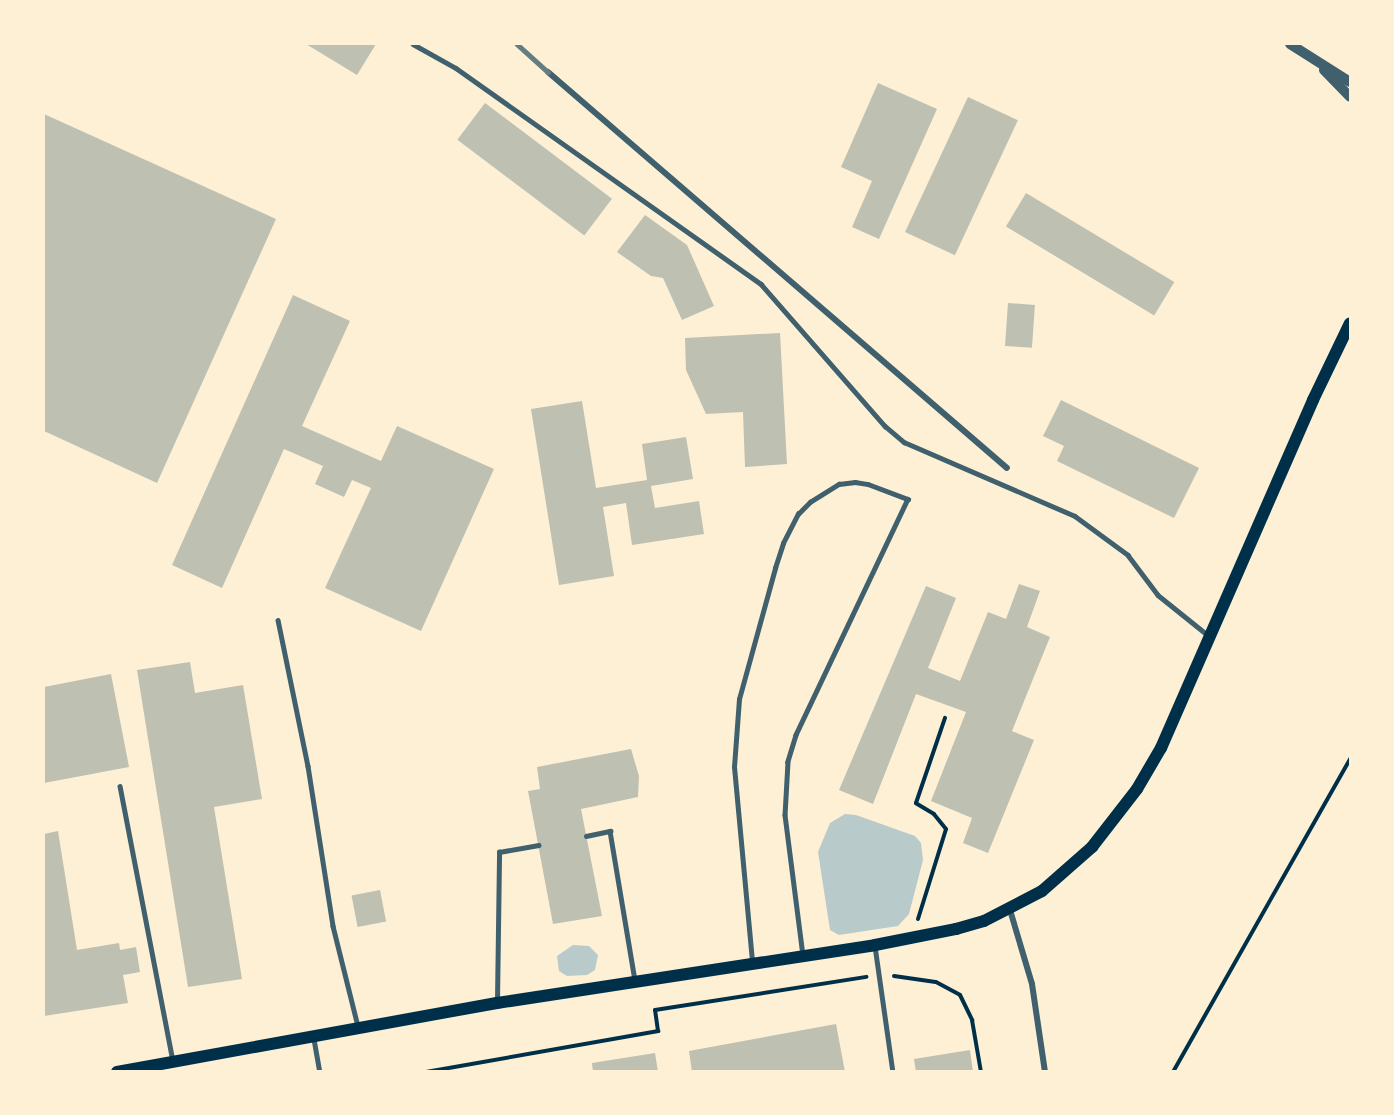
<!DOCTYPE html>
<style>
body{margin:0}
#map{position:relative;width:1394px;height:1115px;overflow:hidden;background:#fdf0d5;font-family:"Golos Text",sans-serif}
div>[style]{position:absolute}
.green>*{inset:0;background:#b9caca}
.building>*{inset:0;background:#bec0b2;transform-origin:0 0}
.path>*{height:4px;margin:-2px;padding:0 2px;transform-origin:2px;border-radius:2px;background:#003049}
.service>*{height:4.5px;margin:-2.25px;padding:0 2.25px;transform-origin:2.25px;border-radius:2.25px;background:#3f606c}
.minor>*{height:6px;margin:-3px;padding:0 3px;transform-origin:3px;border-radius:3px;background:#3f606c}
.tertiary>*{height:10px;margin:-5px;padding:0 5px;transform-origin:5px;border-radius:5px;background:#3f606c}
.secondary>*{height:12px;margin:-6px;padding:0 6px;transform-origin:6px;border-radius:6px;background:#003049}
.rail>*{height:4.5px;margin:-2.25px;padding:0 2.25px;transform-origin:2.25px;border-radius:2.25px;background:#657d81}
span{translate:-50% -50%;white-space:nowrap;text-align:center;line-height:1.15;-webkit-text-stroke:4.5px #fdf0d5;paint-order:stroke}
.frame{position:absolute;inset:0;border:45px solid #fdf0d5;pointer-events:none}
</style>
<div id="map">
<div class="green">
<i style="clip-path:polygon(845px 814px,856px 815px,915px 836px,921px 843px,923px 860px,909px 914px,898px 926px,839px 935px,830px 930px,818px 852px,830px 823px)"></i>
<i style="clip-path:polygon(573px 945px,589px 946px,598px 955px,595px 970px,587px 975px,567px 976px,559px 971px,557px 956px)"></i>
</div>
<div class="building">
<i style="clip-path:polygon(306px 44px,376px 44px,357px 75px)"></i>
<i style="clip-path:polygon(878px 83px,937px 109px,879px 239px,852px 227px,872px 181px,841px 167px)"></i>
<i style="left:968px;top:97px;width:55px;height:149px;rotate:25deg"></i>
<i style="left:485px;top:103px;width:159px;height:46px;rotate:37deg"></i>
<i style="clip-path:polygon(44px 114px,276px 219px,157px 483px,44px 431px)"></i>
<i style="left:1026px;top:193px;width:173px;height:39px;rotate:31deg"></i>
<i style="clip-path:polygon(645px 215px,687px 245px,714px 306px,682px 320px,663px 278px,651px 276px,617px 252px)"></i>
<i style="clip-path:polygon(293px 295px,350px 321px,302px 426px,381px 461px,397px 426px,494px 469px,421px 631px,325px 588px,371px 488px,352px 480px,344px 497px,315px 484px,323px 466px,284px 449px,222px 588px,172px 565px)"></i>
<i style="left:1008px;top:303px;width:27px;height:43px;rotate:4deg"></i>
<i style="clip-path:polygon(780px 333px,787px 464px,745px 467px,743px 412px,706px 414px,686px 370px,685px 338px)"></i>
<i style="clip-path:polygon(1061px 400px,1199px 468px,1174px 518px,1057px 461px,1064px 446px,1043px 436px)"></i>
<i style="clip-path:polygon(582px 401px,596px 488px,647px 480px,642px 444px,686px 437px,693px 479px,651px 486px,655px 508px,699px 501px,704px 534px,632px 545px,626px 503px,603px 507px,614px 576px,559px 585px,531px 409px)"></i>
<i style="clip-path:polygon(1019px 584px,1040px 591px,1027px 627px,1050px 637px,1012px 731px,1034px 740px,988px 853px,963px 843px,972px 818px,931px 801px,966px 712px,916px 694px,873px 804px,839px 790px,926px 586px,956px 598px,928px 668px,960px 681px,988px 612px,1006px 619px)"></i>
<i style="clip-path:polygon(190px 662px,195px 693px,243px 685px,262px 799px,214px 807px,242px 979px,188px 987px,137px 670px)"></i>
<i style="clip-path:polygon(111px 674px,129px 767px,44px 783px,44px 687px)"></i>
<i style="clip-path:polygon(631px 749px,639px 776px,638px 797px,581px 809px,602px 916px,553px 924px,528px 791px,540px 789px,537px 767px)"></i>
<i style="clip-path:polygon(58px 831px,77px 950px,119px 943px,120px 950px,136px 947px,140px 972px,123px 975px,128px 1003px,44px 1016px,44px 834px)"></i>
<i style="left:380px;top:890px;width:32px;height:29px;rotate:79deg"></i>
<i style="clip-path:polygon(836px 1024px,845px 1072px,692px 1072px,689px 1051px)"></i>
<i style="clip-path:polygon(970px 1050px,973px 1072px,916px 1072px,914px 1059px)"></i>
<i style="clip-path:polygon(655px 1053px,658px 1072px,593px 1072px,592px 1063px)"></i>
</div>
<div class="path">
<i style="left:918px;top:919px;width:94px;rotate:-72.7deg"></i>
<i style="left:946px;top:829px;width:19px;rotate:-129deg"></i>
<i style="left:934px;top:814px;width:21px;rotate:-149deg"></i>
<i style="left:916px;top:803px;width:90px;rotate:-71.2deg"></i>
<i style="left:894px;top:976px;width:42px;rotate:8.1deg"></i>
<i style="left:936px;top:982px;width:27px;rotate:28deg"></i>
<i style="left:960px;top:995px;width:28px;rotate:64deg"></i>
<i style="left:972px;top:1020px;width:53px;rotate:80.2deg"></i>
<i style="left:426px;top:1072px;width:236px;rotate:-10deg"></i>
<i style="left:658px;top:1031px;width:21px;rotate:-98deg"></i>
<i style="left:655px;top:1010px;width:214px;rotate:-8.9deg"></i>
<i style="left:1173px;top:1072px;width:360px;rotate:-60.5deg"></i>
</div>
<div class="service">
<i style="left:413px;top:44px;width:49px;rotate:29.2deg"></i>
<i style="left:456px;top:68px;width:374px;rotate:35.3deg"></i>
<i style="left:761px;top:284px;width:189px;rotate:48.9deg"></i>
<i style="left:885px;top:426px;width:25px;rotate:40deg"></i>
<i style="left:904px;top:442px;width:186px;rotate:23.4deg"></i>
<i style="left:1075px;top:516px;width:66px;rotate:36.3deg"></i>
<i style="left:1128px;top:555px;width:50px;rotate:53.1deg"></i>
<i style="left:1158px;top:595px;width:65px;rotate:38.8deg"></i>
<i style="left:278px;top:620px;width:149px;rotate:78.4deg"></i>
<i style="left:308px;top:766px;width:162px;rotate:81.1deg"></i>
<i style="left:333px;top:926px;width:103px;rotate:76deg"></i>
<i style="left:120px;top:786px;width:280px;rotate:79.1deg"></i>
<i style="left:586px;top:836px;width:25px;rotate:-12deg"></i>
<i style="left:610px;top:831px;width:151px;rotate:80.5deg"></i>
<i style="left:875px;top:946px;width:127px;rotate:81.9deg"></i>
<i style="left:752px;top:961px;width:195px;rotate:-95.3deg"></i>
<i style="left:734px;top:767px;width:68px;rotate:-85.8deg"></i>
<i style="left:739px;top:699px;width:136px;rotate:-74.6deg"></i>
<i style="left:775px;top:568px;width:26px;rotate:-72deg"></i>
<i style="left:783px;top:543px;width:33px;rotate:-63deg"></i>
<i style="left:798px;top:514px;width:17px;rotate:-45deg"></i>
<i style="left:810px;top:502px;width:34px;rotate:-32deg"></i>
<i style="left:839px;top:484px;width:16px;rotate:-7deg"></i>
<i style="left:855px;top:482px;width:13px;rotate:9deg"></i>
<i style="left:868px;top:484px;width:43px;rotate:20.6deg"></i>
<i style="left:908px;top:499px;width:261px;rotate:115.4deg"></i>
<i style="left:796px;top:735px;width:28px;rotate:107deg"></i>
<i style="left:788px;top:762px;width:53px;rotate:93.2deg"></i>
<i style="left:785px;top:815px;width:141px;rotate:82.7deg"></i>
<i style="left:497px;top:1001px;width:149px;rotate:-89.2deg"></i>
<i style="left:499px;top:852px;width:40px;rotate:-10deg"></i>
<i style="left:314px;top:1039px;width:34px;rotate:80deg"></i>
</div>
<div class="minor">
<i style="left:548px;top:72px;width:606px;rotate:40.79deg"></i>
<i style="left:1010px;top:910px;width:77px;rotate:73.4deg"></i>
<i style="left:1032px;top:984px;width:89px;rotate:81.6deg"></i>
</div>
<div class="tertiary">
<i style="left:1290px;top:44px;width:71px;rotate:32.3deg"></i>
<i style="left:1324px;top:70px;width:37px;rotate:46deg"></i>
</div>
<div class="secondary">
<i style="left:117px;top:1072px;width:386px;rotate:-10.3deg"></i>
<i style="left:497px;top:1003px;width:382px;rotate:-8.7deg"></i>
<i style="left:875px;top:945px;width:83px;rotate:-11.2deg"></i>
<i style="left:956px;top:929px;width:29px;rotate:-16deg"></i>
<i style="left:984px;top:921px;width:65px;rotate:-27.3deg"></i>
<i style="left:1042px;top:891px;width:67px;rotate:-41.3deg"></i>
<i style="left:1092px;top:847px;width:73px;rotate:-52.2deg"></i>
<i style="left:1137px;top:789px;width:48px;rotate:-59.7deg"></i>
<i style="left:1161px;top:748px;width:380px;rotate:-66.4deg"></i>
<i style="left:1313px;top:400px;width:85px;rotate:-64.3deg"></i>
</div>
<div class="rail">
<i style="left:517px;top:44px;width:42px;rotate:42.1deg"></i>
</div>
<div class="frame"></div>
</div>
